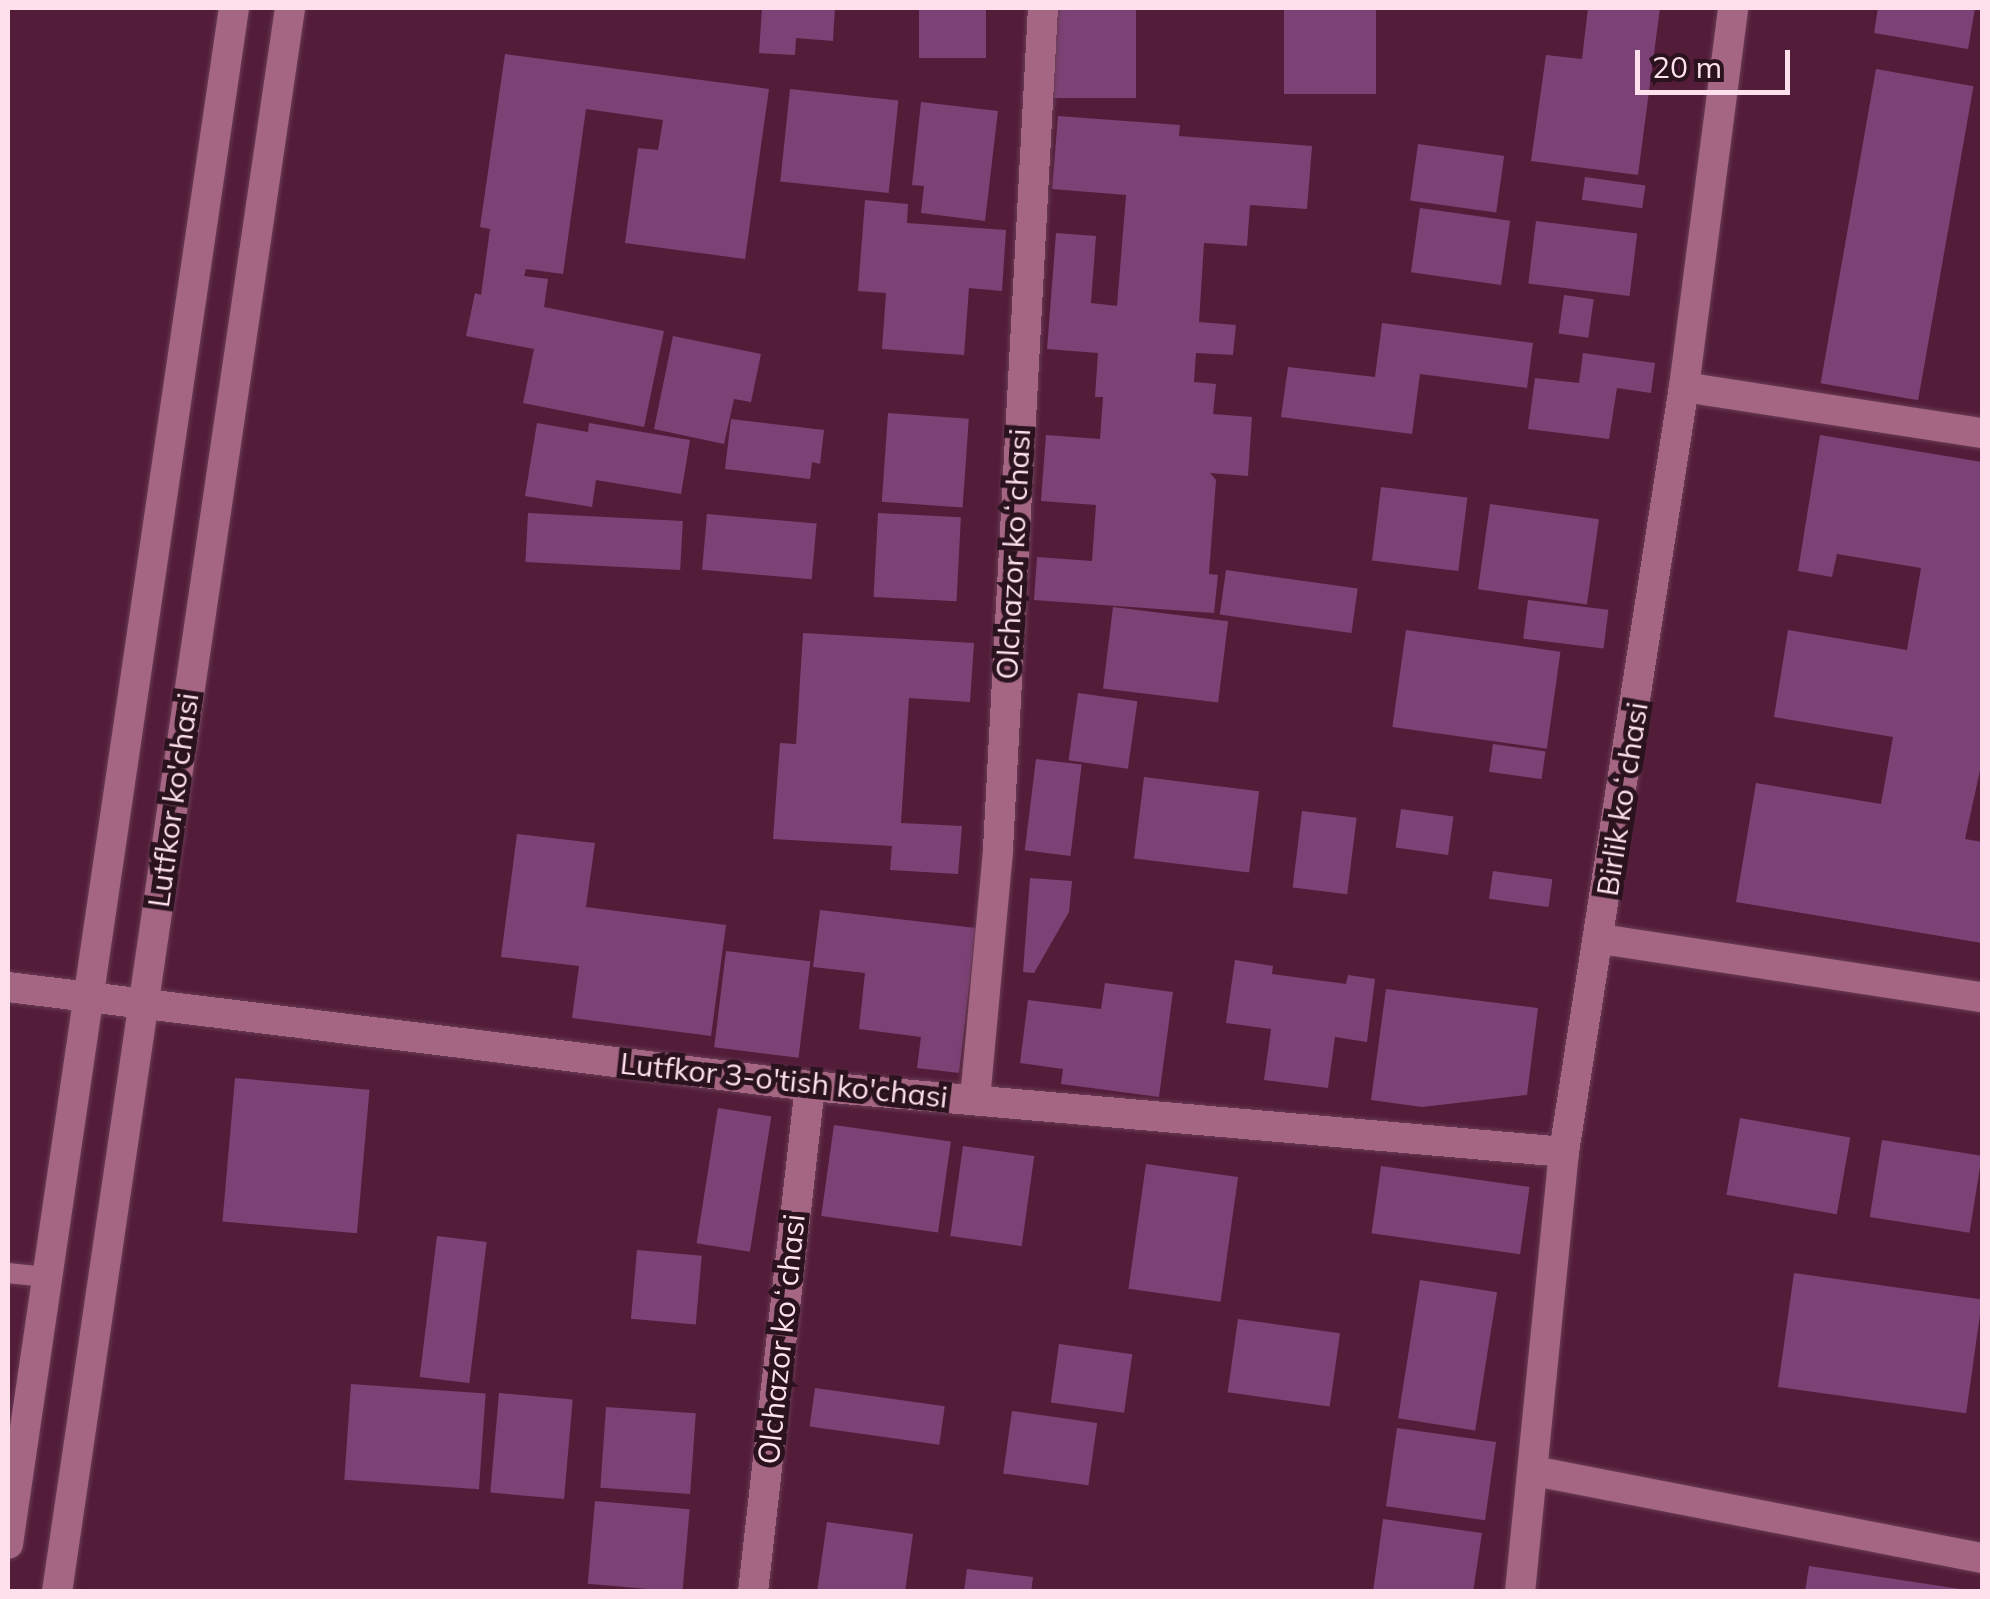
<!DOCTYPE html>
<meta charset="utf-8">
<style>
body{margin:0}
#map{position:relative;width:1990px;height:1599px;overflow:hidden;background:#531d39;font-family:Mulish,sans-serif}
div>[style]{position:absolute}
.building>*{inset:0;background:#7c4276;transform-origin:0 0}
.roads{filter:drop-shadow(0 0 2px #6a3c55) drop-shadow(0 0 2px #6a3c55)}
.lane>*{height:20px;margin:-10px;padding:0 10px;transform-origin:10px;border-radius:10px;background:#a46682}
.street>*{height:30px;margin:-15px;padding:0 15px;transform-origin:15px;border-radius:15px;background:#a46682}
.secondary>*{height:30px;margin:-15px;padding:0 15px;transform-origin:15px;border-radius:15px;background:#a46682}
span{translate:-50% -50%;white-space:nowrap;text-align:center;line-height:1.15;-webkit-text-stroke:10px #2a121e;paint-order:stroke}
.street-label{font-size:30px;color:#fde0ec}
.frame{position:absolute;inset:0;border:10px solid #fde0ec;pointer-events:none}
.scale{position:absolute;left:1635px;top:50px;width:155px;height:45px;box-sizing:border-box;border:5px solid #fde0ec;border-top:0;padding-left:12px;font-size:30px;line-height:35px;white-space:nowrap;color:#fde0ec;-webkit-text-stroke:8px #2a121e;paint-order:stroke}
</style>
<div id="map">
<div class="building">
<i style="clip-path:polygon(762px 8px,835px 8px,833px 41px,796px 38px,795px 55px,759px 53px)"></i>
<i style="left:919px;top:8px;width:67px;height:50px"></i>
<i style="left:1053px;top:8px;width:83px;height:90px"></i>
<i style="left:1284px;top:8px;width:92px;height:86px"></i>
<i style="clip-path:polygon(1588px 8px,1660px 8px,1638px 175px,1531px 161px,1546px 55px,1582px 59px)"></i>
<i style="clip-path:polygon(1878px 8px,1975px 8px,1968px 49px,1874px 33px)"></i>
<i style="clip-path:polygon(505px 54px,769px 89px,745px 259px,625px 243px,638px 148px,658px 150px,663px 120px,586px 109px,563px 274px,526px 269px,524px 276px,548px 279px,544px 307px,664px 331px,644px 427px,523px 403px,534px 349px,466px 336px,475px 293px,481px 295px,490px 229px,480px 227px)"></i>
<i style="left:1876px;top:69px;width:99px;height:319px;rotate:10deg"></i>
<i style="left:790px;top:89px;width:109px;height:93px;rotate:6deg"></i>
<i style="clip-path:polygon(921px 102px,998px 111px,985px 221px,921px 213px,924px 186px,912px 185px)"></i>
<i style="clip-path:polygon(1058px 116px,1180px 125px,1179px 136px,1312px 146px,1307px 209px,1250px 205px,1247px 246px,1204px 243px,1199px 322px,1236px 325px,1233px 355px,1196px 353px,1194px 382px,1216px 384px,1213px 414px,1252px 417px,1248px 476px,1210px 473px,1216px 480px,1209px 574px,1218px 575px,1214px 613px,1034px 600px,1037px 557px,1092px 561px,1096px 505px,1041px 501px,1046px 435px,1100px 439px,1103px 397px,1095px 397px,1098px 353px,1047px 349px,1056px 233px,1096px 236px,1091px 303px,1117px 306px,1126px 195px,1052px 189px)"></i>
<i style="left:1418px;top:144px;width:87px;height:57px;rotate:8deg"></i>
<i style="left:1585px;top:177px;width:61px;height:23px;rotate:8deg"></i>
<i style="clip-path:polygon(865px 200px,908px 204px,907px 223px,1006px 230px,1002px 291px,969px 288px,964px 355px,882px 349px,886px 293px,858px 291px)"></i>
<i style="left:1420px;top:208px;width:91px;height:65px;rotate:8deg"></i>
<i style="left:1536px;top:221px;width:102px;height:63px;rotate:7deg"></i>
<i style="left:1564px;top:295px;width:30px;height:39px;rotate:8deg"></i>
<i style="clip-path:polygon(1382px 323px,1533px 343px,1527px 388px,1420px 374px,1412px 434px,1281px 417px,1288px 367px,1375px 377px)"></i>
<i style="clip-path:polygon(673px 336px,761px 354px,751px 402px,734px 399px,724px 444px,654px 429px)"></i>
<i style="clip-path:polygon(1583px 353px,1655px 363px,1651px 393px,1617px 388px,1609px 439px,1528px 429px,1535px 378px,1579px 383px)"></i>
<i style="left:888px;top:413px;width:81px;height:89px;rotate:4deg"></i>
<i style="clip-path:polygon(731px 419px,824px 430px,820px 464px,812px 462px,810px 479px,725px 469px)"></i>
<i style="clip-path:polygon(537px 423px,588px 432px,589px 423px,690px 440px,681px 494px,596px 480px,592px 507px,525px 496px)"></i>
<i style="clip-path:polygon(1820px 435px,1982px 462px,1982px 761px,1965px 839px,1982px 842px,1982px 943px,1736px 902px,1756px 783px,1881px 804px,1893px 737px,1774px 717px,1788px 630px,1907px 650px,1921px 568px,1837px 554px,1832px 577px,1798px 571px)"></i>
<i style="left:1381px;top:487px;width:87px;height:74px;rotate:7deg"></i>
<i style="left:1490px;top:504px;width:110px;height:86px;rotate:8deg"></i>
<i style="left:528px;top:513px;width:155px;height:49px;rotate:3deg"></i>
<i style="left:878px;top:513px;width:83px;height:84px;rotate:3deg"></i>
<i style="left:707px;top:514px;width:110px;height:56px;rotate:5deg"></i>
<i style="left:1226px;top:570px;width:133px;height:45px;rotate:8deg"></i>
<i style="left:1528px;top:600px;width:81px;height:39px;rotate:7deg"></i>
<i style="left:1113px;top:607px;width:116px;height:82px;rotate:7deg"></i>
<i style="left:1406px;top:630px;width:156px;height:98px;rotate:8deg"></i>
<i style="clip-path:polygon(803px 633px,974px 643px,970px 702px,909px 698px,901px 823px,962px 826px,958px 874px,890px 870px,892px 846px,773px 839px,780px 743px,796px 744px)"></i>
<i style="left:1078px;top:693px;width:60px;height:68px;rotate:8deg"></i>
<i style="left:1493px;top:744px;width:53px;height:28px;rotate:8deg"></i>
<i style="left:1036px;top:759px;width:46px;height:92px;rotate:7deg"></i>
<i style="left:1144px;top:777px;width:116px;height:82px;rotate:7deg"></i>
<i style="left:1401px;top:809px;width:53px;height:39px;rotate:8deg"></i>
<i style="left:1302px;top:811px;width:55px;height:77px;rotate:7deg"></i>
<i style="clip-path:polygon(517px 834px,595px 843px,586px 907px,726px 925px,711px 1036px,572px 1018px,579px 966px,501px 957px)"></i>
<i style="left:1493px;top:871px;width:60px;height:28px;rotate:8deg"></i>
<i style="clip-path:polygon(1030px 878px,1072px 881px,1069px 912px,1034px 973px,1023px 972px)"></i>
<i style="clip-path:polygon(820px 910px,976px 928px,959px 1073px,917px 1068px,921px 1037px,859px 1029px,865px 973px,813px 967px)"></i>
<i style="left:726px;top:951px;width:85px;height:97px;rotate:7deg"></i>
<i style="clip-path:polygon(1235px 960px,1273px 966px,1272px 974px,1346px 984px,1348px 975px,1375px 979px,1367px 1042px,1335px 1037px,1328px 1088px,1264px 1080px,1271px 1029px,1226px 1023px)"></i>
<i style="clip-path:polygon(1105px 983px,1173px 992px,1159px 1097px,1061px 1084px,1063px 1069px,1020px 1063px,1028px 1000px,1101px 1009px)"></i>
<i style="clip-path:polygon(1386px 989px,1538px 1008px,1527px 1095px,1422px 1107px,1371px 1100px)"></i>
<i style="left:235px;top:1078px;width:135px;height:144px;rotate:5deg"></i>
<i style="left:718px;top:1108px;width:54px;height:137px;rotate:9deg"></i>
<i style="left:1740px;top:1118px;width:112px;height:78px;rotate:10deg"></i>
<i style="left:834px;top:1125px;width:118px;height:92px;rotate:8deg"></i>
<i style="left:1882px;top:1140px;width:101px;height:78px;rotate:9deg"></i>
<i style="left:963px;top:1146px;width:72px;height:91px;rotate:8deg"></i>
<i style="left:1146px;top:1164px;width:93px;height:126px;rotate:8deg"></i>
<i style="left:1381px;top:1166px;width:150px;height:68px;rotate:8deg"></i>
<i style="left:437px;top:1236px;width:50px;height:142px;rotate:7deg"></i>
<i style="left:637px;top:1250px;width:65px;height:69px;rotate:5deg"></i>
<i style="left:1794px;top:1273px;width:190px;height:115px;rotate:8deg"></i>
<i style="left:1420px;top:1280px;width:78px;height:140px;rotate:9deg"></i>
<i style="left:1238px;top:1319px;width:103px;height:74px;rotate:8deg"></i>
<i style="left:1059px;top:1344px;width:74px;height:59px;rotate:8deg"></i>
<i style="left:351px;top:1384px;width:135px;height:96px;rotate:4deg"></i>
<i style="left:815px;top:1388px;width:131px;height:39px;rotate:8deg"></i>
<i style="left:499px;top:1393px;width:74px;height:100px;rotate:5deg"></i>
<i style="left:606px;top:1407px;width:90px;height:81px;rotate:4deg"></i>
<i style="left:1012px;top:1411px;width:86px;height:63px;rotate:8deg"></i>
<i style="left:1397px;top:1428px;width:100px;height:79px;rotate:8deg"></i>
<i style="left:595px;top:1501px;width:95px;height:83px;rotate:5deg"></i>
<i style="clip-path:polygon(1383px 1519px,1482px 1533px,1473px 1592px,1373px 1592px)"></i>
<i style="clip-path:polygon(827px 1522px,913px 1534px,905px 1592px,817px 1592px)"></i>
<i style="clip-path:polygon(1809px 1566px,1960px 1589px,1960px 1592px,1805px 1592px)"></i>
<i style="clip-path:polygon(967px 1569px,1033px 1577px,1031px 1592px,964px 1592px)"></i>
</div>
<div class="roads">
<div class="lane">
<i style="left:8px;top:1273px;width:39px;rotate:6deg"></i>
</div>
<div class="street">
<i style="left:1684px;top:387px;width:302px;rotate:8.8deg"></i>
<i style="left:1601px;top:939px;width:385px;rotate:8.7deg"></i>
<i style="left:8px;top:987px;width:808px;rotate:7.04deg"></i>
<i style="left:810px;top:1086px;width:757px;rotate:5deg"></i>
<i style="left:975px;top:1099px;width:251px;rotate:-84.7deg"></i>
<i style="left:998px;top:849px;width:842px;rotate:-86.94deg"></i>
<i style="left:1534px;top:1471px;width:456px;rotate:11deg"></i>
<i style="left:753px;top:1592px;width:509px;rotate:-83.57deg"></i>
<i style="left:1520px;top:1592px;width:442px;rotate:-84.3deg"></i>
<i style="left:1564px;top:1152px;width:774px;rotate:-81.09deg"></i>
<i style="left:1684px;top:387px;width:382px;rotate:-82.6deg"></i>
</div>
<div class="secondary">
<i style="left:8px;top:1544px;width:1553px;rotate:-81.63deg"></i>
<i style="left:57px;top:1592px;width:1601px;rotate:-81.63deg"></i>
</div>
</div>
<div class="street-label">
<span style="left:1013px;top:554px;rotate:-87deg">Olchazor koʻchasi</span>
<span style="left:1622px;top:799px;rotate:-81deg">Birlik koʻchasi</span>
<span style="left:173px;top:800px;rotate:-82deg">Lutfkor ko'chasi</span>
<span style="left:784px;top:1080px;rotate:6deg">Lutfkor 3-o'tish ko'chasi</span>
<span style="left:781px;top:1339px;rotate:-84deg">Olchazor koʻchasi</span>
</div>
<div class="frame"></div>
<div class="scale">20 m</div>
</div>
